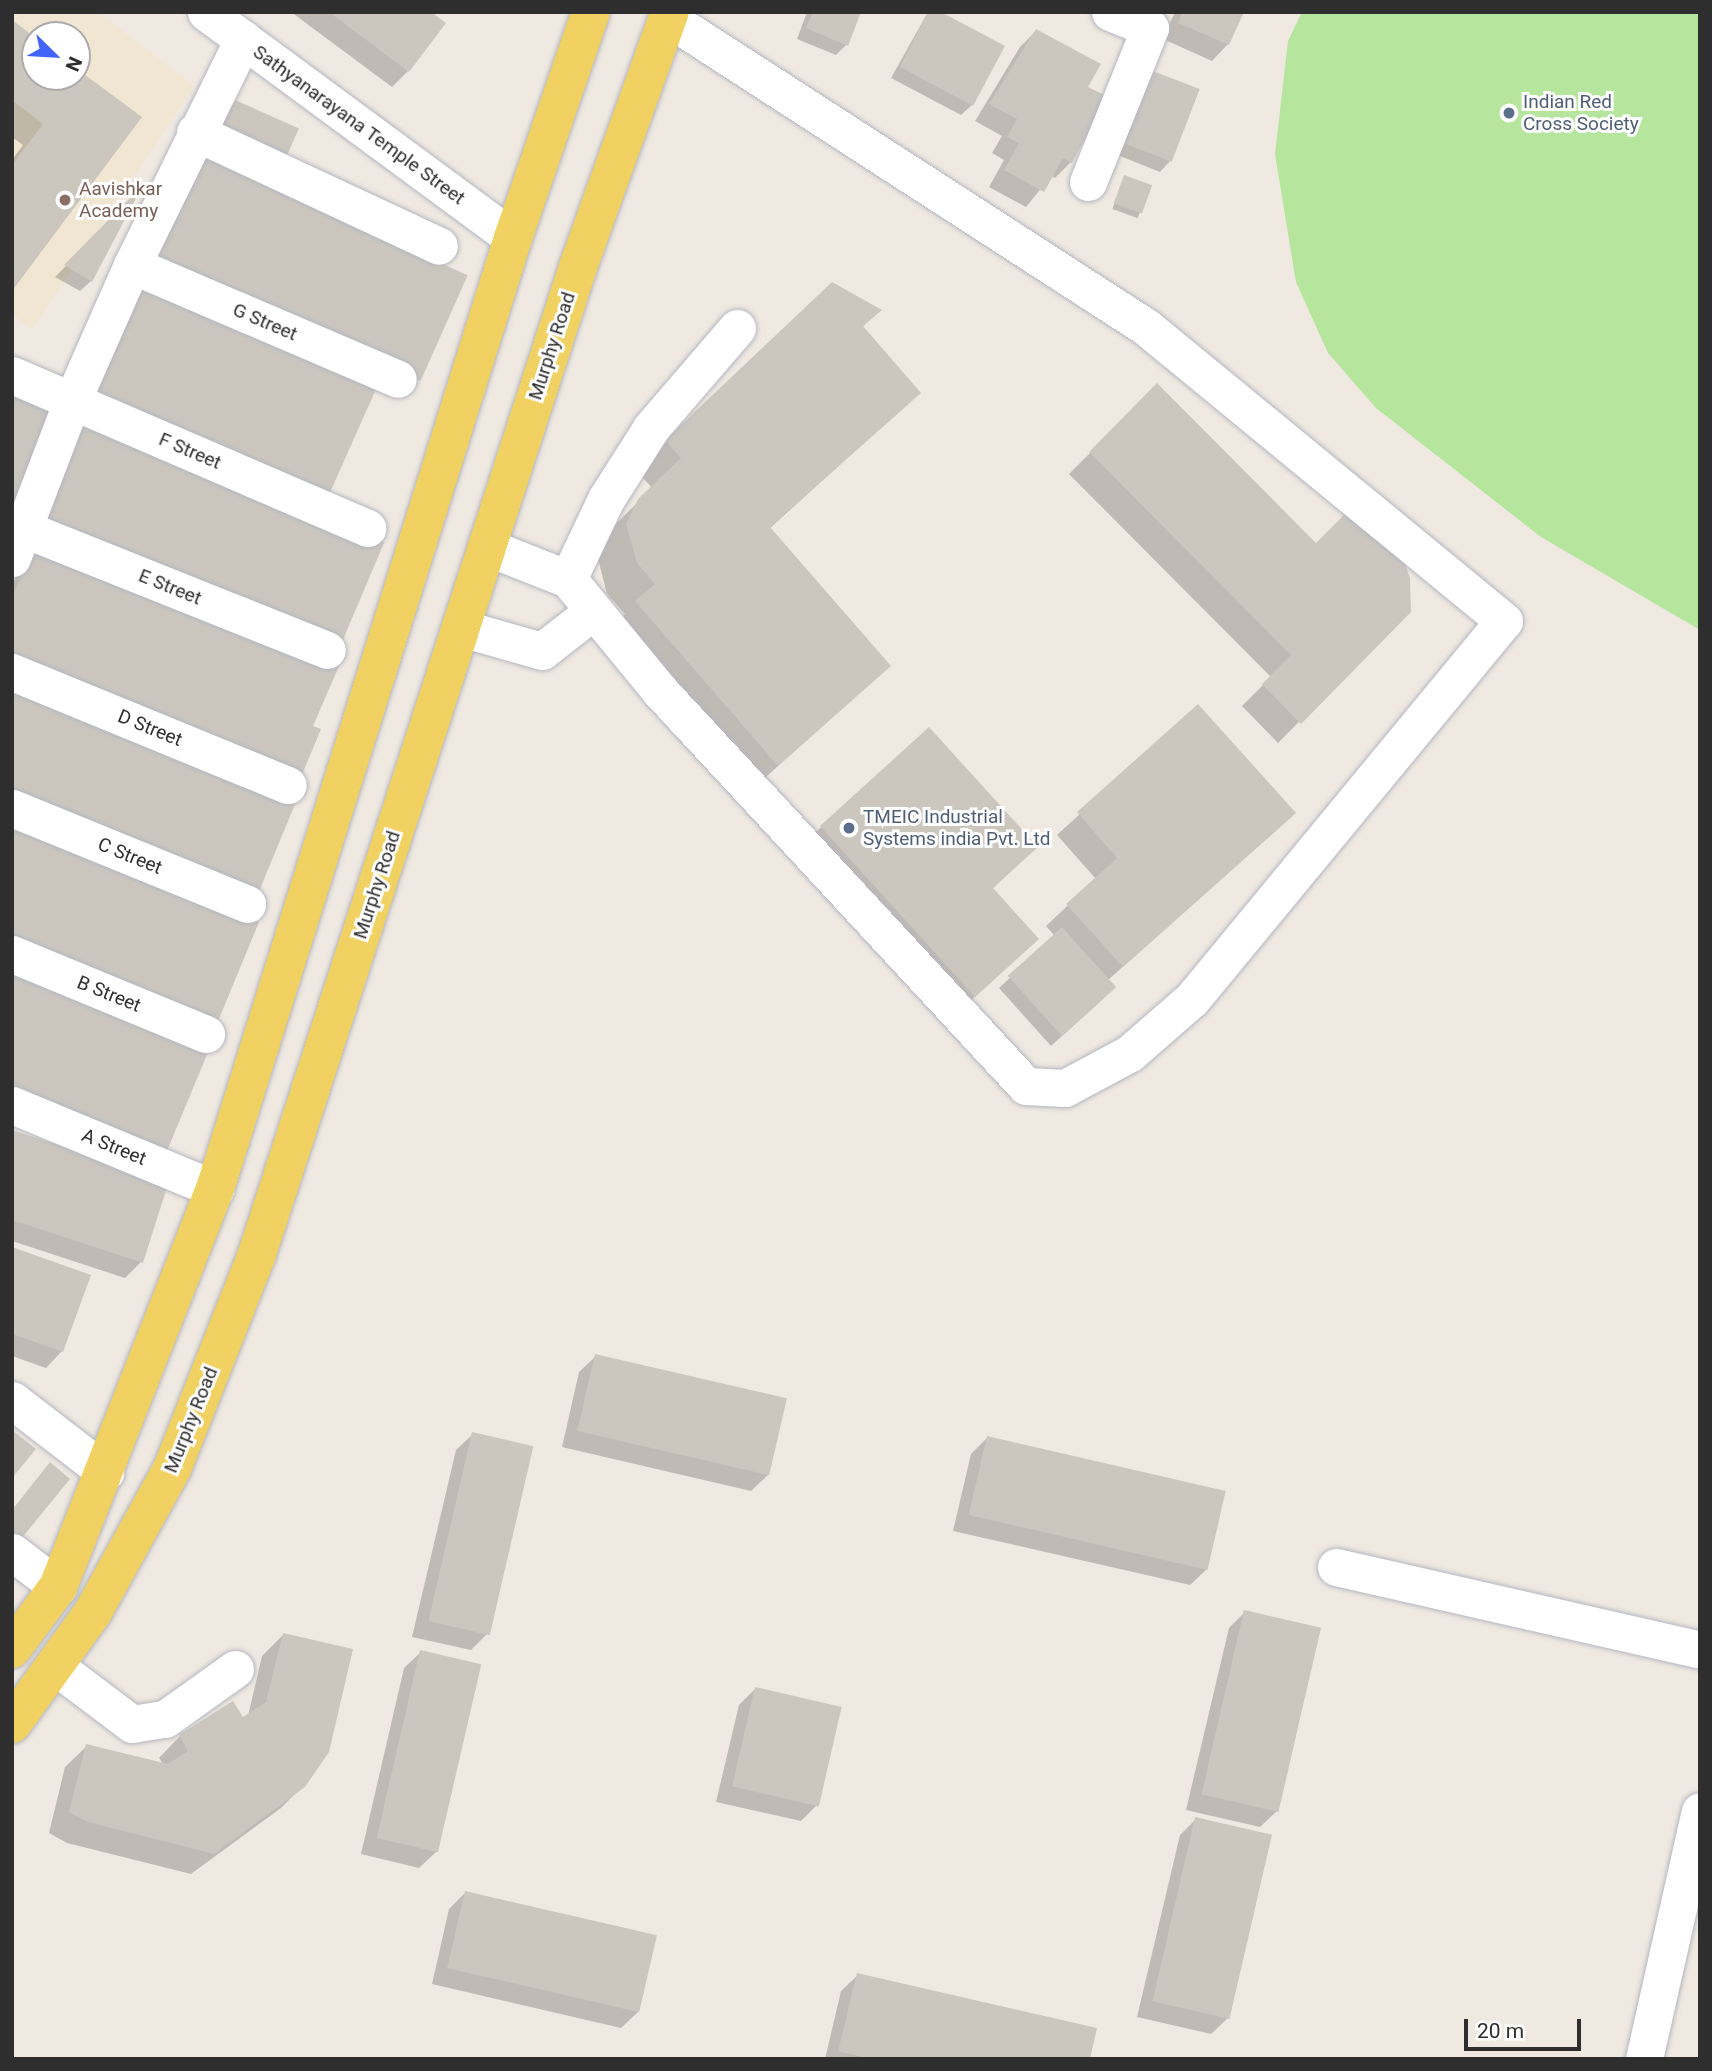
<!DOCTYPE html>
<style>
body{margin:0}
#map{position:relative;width:1712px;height:2071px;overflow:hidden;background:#efe9e1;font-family:Roboto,sans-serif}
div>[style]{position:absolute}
.education>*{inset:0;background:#f0e6d1}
.green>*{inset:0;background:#b6e59e}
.shadow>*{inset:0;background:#0003;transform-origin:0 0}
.building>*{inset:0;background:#cbc7bf;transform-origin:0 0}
.roads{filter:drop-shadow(0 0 2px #b4b7c1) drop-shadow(0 0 2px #b4b7c1)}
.minor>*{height:37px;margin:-18.5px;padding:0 18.5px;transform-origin:18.5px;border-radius:18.5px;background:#fff}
.major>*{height:38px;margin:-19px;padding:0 19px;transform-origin:19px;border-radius:19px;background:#f2d163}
.dots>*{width:19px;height:19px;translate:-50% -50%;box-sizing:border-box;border:4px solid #fff;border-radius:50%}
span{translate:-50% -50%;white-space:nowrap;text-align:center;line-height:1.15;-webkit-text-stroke:6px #fff;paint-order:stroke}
.service-label{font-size:19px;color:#4e5e75}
.left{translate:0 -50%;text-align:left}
.street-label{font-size:19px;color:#2e2e2e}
.education-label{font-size:19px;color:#785e54}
.frame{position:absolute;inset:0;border:14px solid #2e2e2e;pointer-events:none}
.north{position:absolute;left:21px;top:21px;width:70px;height:70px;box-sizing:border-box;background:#fff;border:2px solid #ababab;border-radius:50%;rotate:114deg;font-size:19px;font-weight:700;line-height:28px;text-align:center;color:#2e2e2e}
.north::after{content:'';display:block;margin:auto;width:24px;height:32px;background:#4264fb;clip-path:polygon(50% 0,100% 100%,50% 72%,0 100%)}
.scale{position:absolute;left:1464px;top:2019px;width:117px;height:32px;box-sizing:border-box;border:4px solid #2e2e2e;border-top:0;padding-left:9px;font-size:21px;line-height:24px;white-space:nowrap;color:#2e2e2e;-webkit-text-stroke:5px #fff;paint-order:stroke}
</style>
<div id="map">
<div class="education">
<i style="clip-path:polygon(evenodd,12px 12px,98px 12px,194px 86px,32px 329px,12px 314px,12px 12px,35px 35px,77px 35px,77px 77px,35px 77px,35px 35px)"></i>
</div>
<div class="green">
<i style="clip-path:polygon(1302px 12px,1700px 12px,1700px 630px,1541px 537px,1376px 408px,1328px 353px,1296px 282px,1275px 154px,1288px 41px)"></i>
</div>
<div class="shadow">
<i style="clip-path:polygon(291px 12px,428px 12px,408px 71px,392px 87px)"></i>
<i style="clip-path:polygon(807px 12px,859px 12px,846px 45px,836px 55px,797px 39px)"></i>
<i style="clip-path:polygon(928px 12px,972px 105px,961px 115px,891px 78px)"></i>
<i style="clip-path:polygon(1175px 12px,1242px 12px,1228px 44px,1212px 61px,1163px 39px)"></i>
<i style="clip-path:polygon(12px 22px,35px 39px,35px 77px,77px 77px,77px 71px,139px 117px,12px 288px,12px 160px,23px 145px,12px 137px)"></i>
<i style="clip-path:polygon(1036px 31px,1086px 88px,1071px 162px,1055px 178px,1051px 176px,1026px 207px,989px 187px,1004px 160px,992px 153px,1002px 136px,975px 121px,1020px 47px)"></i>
<i style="clip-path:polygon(1153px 73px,1170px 161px,1160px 172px,1115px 154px,1143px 84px)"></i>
<i style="clip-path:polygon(236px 102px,297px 129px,213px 141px,225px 113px)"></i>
<i style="left:1124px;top:177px;width:27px;height:34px;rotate:20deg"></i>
<i style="clip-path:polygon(136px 195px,91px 281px,80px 291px,55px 277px)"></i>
<i style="clip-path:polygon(879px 311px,862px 327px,919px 393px,769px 529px,889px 666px,747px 794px,606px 633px,625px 614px,607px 594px,597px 555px,608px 532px,652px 488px,637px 471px,667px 441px)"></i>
<i style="clip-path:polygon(1157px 386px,1316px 546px,1409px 611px,1278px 743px,1242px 706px,1271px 677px,1069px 474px)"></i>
<i style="clip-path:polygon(87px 418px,324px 502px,337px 648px,311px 727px,12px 813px,12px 586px,77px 429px)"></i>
<i style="clip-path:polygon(1198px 706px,1272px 834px,1107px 981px,1103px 999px,1051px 1046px,999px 988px,1055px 936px,1046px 926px,1096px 879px,1057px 835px)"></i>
<i style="clip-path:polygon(821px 827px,1036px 847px,992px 889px,1015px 960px,953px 1017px,800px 848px)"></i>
<i style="clip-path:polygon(12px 1131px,141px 1262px,125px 1278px,12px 1241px)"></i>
<i style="clip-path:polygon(12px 1249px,62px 1351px,46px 1368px,12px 1356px)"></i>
<i style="clip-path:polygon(596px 1356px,768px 1475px,751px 1491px,562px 1447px,579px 1372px)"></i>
<i style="clip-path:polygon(473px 1434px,487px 1634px,471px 1650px,412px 1637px,456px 1450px)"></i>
<i style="clip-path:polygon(987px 1438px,1207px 1569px,1190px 1585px,953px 1531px,971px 1454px)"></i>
<i style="clip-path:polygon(1245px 1612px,1277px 1811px,1260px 1827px,1186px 1810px,1229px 1628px)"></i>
<i style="clip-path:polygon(283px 1635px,303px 1786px,281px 1808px,191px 1874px,67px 1843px,49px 1833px,65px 1767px,87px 1746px,163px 1764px,159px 1758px,180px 1736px,248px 1716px,262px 1656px)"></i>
<i style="clip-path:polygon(421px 1652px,436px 1852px,419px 1868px,361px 1854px,404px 1668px)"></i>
<i style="clip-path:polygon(755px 1689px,817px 1805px,801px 1821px,716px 1802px,739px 1705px)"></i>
<i style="clip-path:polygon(1196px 1819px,1228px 2018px,1211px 2034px,1137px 2017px,1180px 1835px)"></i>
<i style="clip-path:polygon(466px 1892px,638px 2012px,621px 2028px,432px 1984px,449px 1909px)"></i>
<i style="clip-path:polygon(858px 1975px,1088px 2059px,825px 2059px,841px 1991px)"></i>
</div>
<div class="building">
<i style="clip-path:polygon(329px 12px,431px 12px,446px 23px,409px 72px)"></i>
<i style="clip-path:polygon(813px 12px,861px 12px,848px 46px,806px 28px)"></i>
<i style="clip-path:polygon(928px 12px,941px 12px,1005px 46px,973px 106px,900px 67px)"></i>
<i style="clip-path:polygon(1182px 12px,1244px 12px,1229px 45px,1178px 23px)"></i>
<i style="clip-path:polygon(12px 20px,35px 37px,35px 77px,77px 77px,77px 69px,142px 117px,12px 291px,12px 165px,43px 124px,12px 100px)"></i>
<i style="clip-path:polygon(1036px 29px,1101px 64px,1088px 87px,1108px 97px,1072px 163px,1063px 158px,1044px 192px,1004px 170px,1019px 143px,1007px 137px,1017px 119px,989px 104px)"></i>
<i style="left:1153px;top:71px;width:50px;height:78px;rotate:21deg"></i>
<i style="left:235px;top:100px;width:70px;height:33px;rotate:24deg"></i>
<i style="left:200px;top:156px;width:293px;height:116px;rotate:24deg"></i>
<i style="left:1124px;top:175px;width:30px;height:30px;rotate:20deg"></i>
<i style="clip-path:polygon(143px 185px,92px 282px,64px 265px)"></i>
<i style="left:140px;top:280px;width:260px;height:130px;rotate:24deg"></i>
<i style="clip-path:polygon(832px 282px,882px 310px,863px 326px,921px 393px,770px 527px,891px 666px,778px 766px,635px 601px,655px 584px,637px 563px,626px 524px,638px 499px,681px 458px,665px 440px)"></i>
<i style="clip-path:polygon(1157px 383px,1316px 543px,1353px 506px,1402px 555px,1410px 578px,1411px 612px,1301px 724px,1262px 684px,1291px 655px,1089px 452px)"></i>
<i style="clip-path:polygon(12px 395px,56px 413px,12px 520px)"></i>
<i style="left:87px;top:416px;width:323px;height:117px;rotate:23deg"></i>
<i style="clip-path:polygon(37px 538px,339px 666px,313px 726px,321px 729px,299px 782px,12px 661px,12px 598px)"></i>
<i style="clip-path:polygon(12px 676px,298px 797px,255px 901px,12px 798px)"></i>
<i style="clip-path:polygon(1198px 704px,1296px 813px,1123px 967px,1066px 904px,1117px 858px,1077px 812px)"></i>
<i style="clip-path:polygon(929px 727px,1038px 847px,993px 888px,1039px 939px,975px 997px,820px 826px)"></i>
<i style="clip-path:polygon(12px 820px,259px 922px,214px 1031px,12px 947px)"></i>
<i style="left:1062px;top:927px;width:81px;height:73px;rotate:48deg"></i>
<i style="clip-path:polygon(12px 963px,211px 1045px,164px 1158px,12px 1095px)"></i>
<i style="clip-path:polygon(12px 1130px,169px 1181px,143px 1263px,12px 1220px)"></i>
<i style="clip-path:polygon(12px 1247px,91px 1275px,63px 1352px,12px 1334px)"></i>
<i style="left:595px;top:1354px;width:197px;height:79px;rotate:13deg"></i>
<i style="clip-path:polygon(12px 1430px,36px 1449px,12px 1478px)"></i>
<i style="left:472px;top:1432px;width:63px;height:194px;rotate:13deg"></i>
<i style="left:987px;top:1436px;width:245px;height:81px;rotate:13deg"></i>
<i style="clip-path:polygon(50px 1462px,70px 1479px,21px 1539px,12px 1532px,12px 1510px)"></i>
<i style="left:1244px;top:1610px;width:79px;height:189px;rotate:13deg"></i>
<i style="clip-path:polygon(283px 1633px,353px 1649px,329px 1752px,305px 1787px,214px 1854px,88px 1822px,69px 1812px,86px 1744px,168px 1764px,188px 1751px,179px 1735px,233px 1701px,243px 1717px,266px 1702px)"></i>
<i style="left:420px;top:1650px;width:63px;height:193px;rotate:13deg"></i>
<i style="left:755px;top:1687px;width:89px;height:102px;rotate:13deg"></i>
<i style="left:1195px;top:1817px;width:79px;height:189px;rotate:13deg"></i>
<i style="left:465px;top:1891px;width:197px;height:79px;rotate:13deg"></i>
<i style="clip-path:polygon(857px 1973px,1097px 2028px,1090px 2059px,871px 2059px,838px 2051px)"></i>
</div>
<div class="roads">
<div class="minor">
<i style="left:206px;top:12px;width:381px;rotate:36.4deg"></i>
<i style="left:195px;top:132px;width:269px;rotate:25deg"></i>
<i style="left:1088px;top:182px;width:166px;rotate:-68.1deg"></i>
<i style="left:1150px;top:28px;width:43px;rotate:-158.2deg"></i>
<i style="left:132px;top:265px;width:289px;rotate:23.2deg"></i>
<i style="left:12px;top:375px;width:387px;rotate:23.3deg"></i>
<i style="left:12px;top:524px;width:339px;rotate:21.8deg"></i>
<i style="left:487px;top:547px;width:87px;rotate:21.6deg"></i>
<i style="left:568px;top:579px;width:145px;rotate:50.6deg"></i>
<i style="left:660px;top:691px;width:538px;rotate:47.18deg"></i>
<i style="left:1026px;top:1086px;width:39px;rotate:3deg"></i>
<i style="left:1065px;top:1088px;width:74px;rotate:-28.3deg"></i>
<i style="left:1130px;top:1053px;width:82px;rotate:-41.1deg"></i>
<i style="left:1192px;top:999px;width:490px;rotate:-50.5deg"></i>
<i style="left:1504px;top:621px;width:463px;rotate:-140.6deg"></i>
<i style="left:1146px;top:327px;width:569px;rotate:-147.12deg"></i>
<i style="left:12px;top:558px;width:168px;rotate:-69.1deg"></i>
<i style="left:72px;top:401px;width:149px;rotate:-66.2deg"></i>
<i style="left:132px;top:265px;width:252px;rotate:-63.8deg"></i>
<i style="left:568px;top:579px;width:89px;rotate:-64.6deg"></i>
<i style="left:606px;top:499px;width:84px;rotate:-57.6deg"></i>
<i style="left:651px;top:428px;width:132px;rotate:-49.3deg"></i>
<i style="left:461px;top:628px;width:84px;rotate:15.9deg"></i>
<i style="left:542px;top:651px;width:63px;rotate:-38deg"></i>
<i style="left:12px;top:672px;width:298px;rotate:22.3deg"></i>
<i style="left:12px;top:808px;width:254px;rotate:22.2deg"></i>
<i style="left:12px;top:954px;width:210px;rotate:22.4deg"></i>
<i style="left:12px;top:1105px;width:220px;rotate:22.5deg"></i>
<i style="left:12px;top:1400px;width:118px;rotate:37.7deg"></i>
<i style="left:12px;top:1552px;width:58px;rotate:37.3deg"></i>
<i style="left:1336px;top:1567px;width:373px;rotate:12.8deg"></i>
<i style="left:55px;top:1666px;width:96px;rotate:37deg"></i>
<i style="left:132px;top:1724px;width:33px;rotate:-9deg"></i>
<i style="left:165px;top:1719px;width:86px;rotate:-35.5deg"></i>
<i style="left:1644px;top:2059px;width:254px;rotate:-77.3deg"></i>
</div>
<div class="major">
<i style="left:12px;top:1649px;width:77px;rotate:-53.4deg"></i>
<i style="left:58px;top:1587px;width:428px;rotate:-68.5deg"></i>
<i style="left:215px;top:1189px;width:997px;rotate:-72.6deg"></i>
<i style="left:513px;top:238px;width:239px;rotate:-71deg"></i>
<i style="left:12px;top:1724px;width:138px;rotate:-54.1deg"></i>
<i style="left:93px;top:1612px;width:163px;rotate:-61.1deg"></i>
<i style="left:172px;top:1469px;width:231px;rotate:-68.4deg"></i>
<i style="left:257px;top:1254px;width:1038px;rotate:-71.98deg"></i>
<i style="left:578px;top:267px;width:271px;rotate:-70.2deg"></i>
</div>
</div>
<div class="dots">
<i style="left:1509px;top:113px;background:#5c6f8a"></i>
<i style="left:65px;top:200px;background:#8d6e63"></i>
<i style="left:849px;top:828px;background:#5c6f8a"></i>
</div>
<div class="service-label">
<span class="left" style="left:1523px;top:113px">Indian Red<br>Cross Society</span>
<span class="left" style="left:863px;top:828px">TMEIC Industrial<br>Systems india Pvt. Ltd</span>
</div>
<div class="street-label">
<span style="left:359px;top:125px;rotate:36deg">Sathyanarayana Temple Street</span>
<span style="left:265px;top:322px;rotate:23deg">G Street</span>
<span style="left:552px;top:346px;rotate:-72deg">Murphy Road</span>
<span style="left:190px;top:451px;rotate:23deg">F Street</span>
<span style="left:170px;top:587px;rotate:22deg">E Street</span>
<span style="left:150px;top:728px;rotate:22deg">D Street</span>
<span style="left:130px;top:856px;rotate:22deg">C Street</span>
<span style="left:377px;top:885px;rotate:-72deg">Murphy Road</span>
<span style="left:109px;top:994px;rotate:22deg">B Street</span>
<span style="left:114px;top:1147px;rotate:22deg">A Street</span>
<span style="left:191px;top:1420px;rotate:-68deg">Murphy Road</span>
</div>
<div class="education-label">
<span class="left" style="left:79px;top:200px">Aavishkar<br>Academy</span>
</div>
<div class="frame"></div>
<div class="north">N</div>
<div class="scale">20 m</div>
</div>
